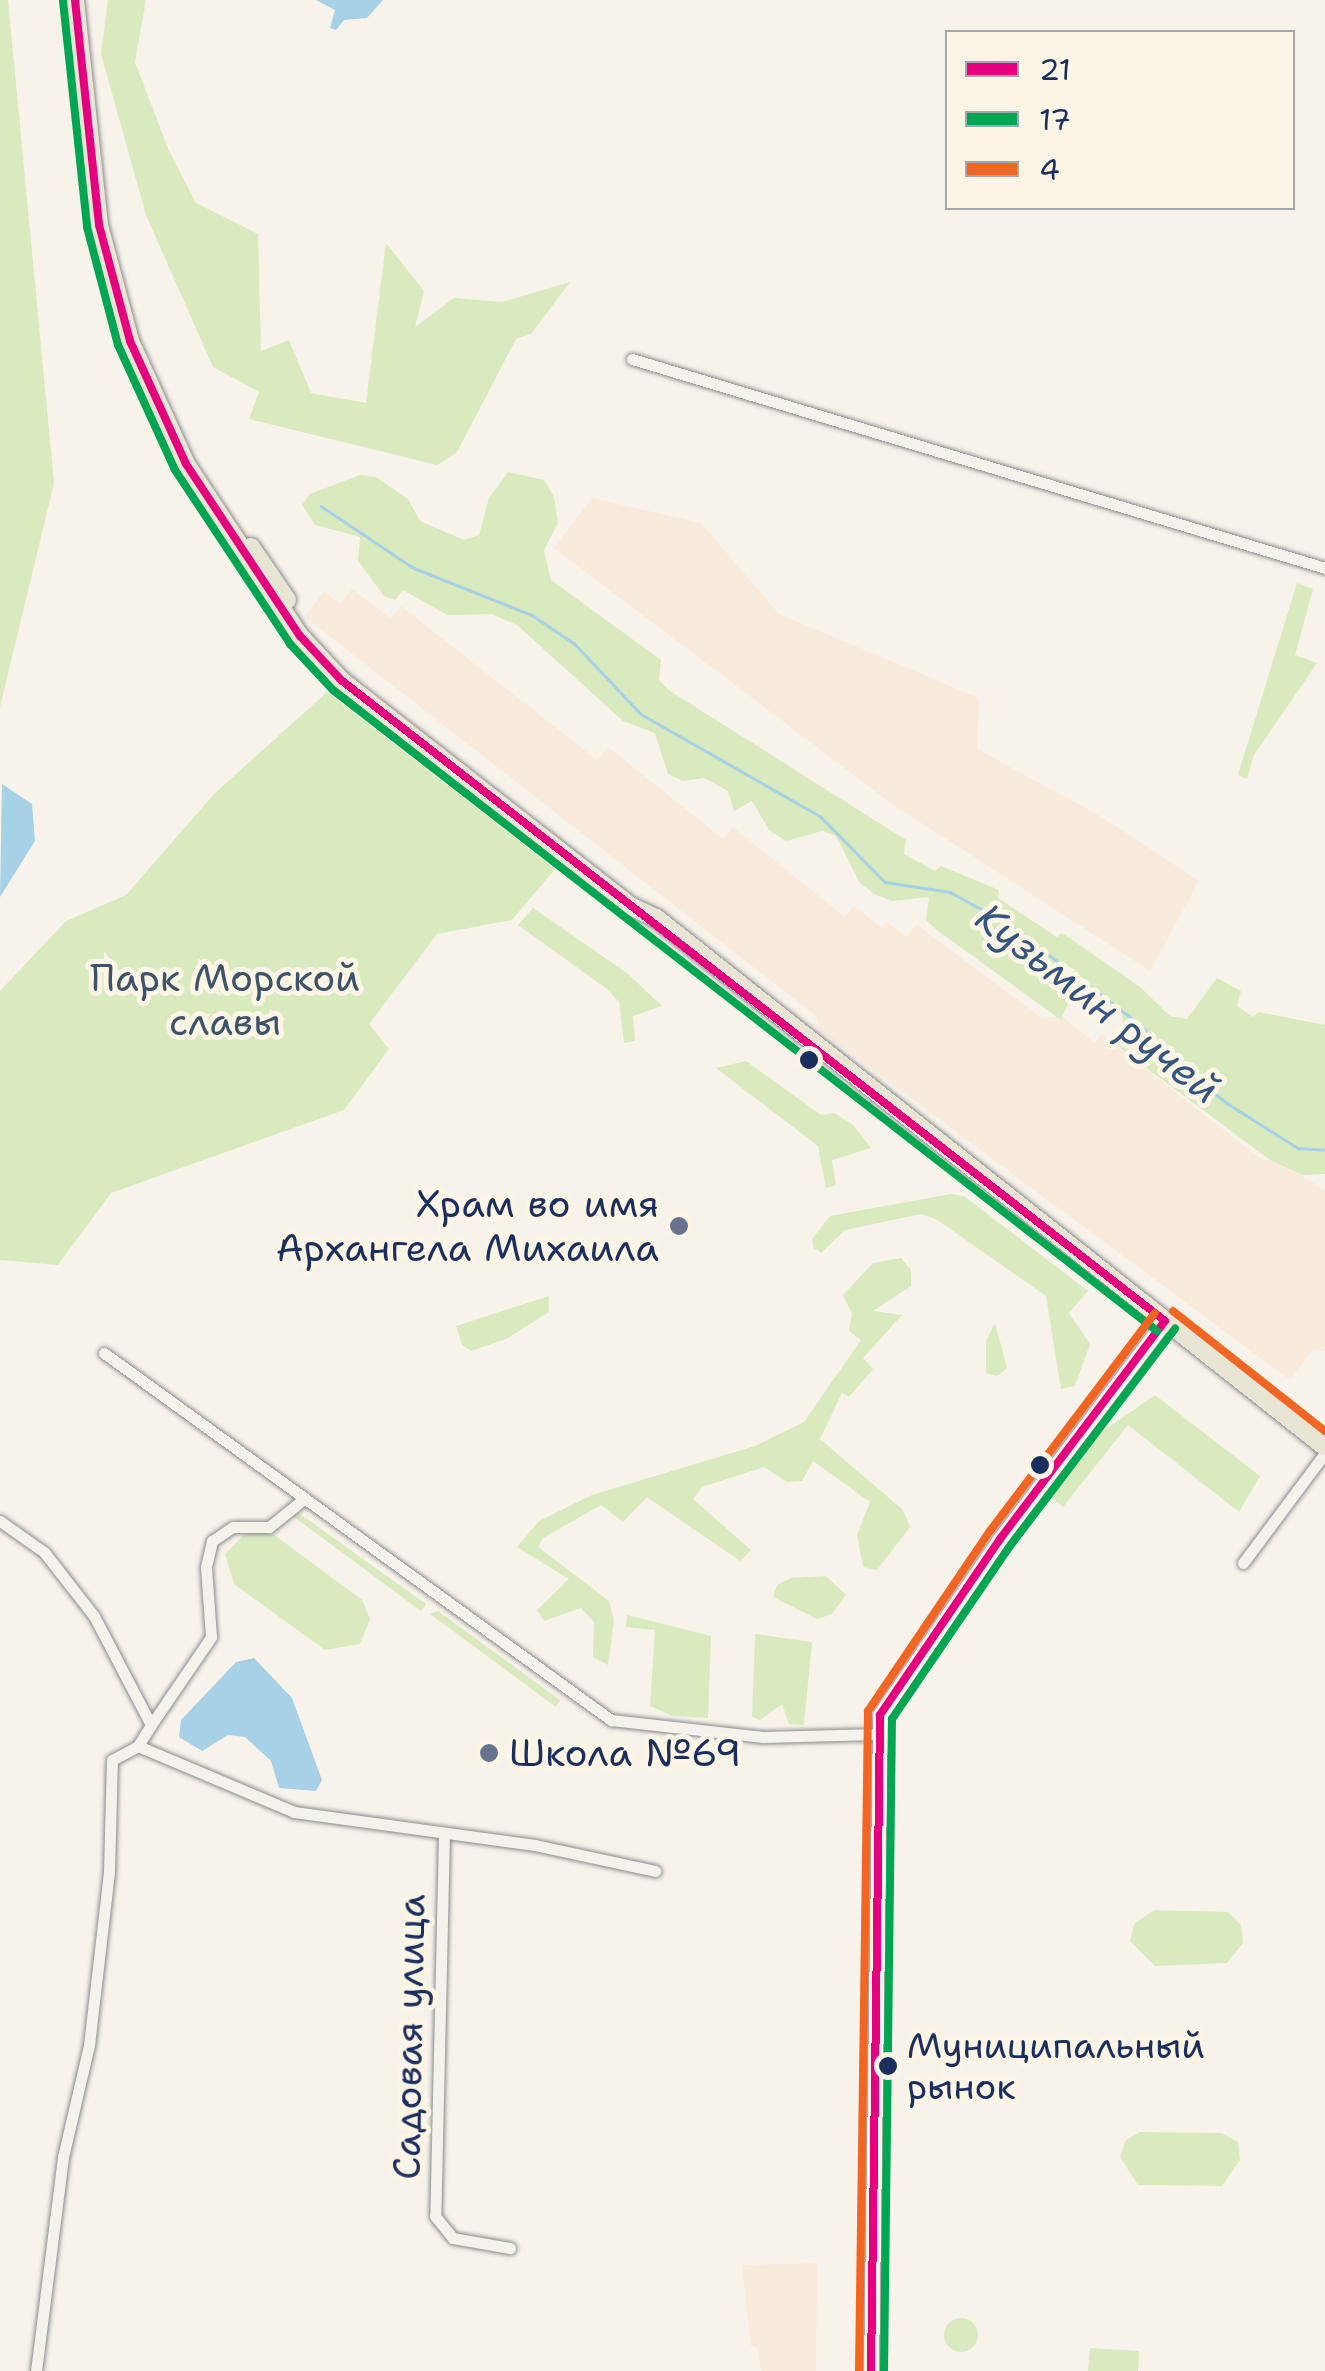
<!DOCTYPE html>
<meta charset="utf-8">
<style>
body{margin:0}
#map{position:relative;width:1325px;height:2371px;overflow:hidden;background:#f7f3ea;font-family:"Shantell Sans",sans-serif}
div>[style]{position:absolute}
.built>*{inset:0;background:#f8ebdc}
.green>*{inset:0;background:#d9eabf}
.round{border-radius:50%}
.water>*{inset:0;background:#a6d1e6}
.stream>*{height:2.5px;margin:-1.25px;padding:0 1.25px;transform-origin:1.25px;border-radius:1.25px;background:#a6d1e6}
.roads{filter:drop-shadow(0 0 2px #8a8c91) drop-shadow(0 0 2px #8a8c91)}
.street>*{height:11px;margin:-5.5px;padding:0 5.5px;transform-origin:5.5px;border-radius:5.5px;background:#f5f2ec}
.secondary>*{height:15px;margin:-7.5px;padding:0 7.5px;transform-origin:7.5px;border-radius:7.5px;background:#f5f2ec}
.primary>*{height:18px;margin:-9px;padding:0 9px;transform-origin:9px;border-radius:9px;background:#e9e5d5}
.bus-1>*{height:8px;margin:-4px;padding:0 4px;transform-origin:4px;border-radius:4px;background:#e5007d}
.bus-2>*{height:8px;margin:-4px;padding:0 4px;transform-origin:4px;border-radius:4px;background:#00a651}
.bus-3>*{height:8px;margin:-4px;padding:0 4px;transform-origin:4px;border-radius:4px;background:#f26522}
.dots>*{width:28px;height:28px;translate:-50% -50%;box-sizing:border-box;border:5px solid #fcf5e5;border-radius:50%}
span{translate:-50% -50%;white-space:nowrap;text-align:center;line-height:1.15;-webkit-text-stroke:10px #fcf5e5;paint-order:stroke}
.bus-label{font-size:36px;color:#1b2f5e}
.left{translate:0 -50%;text-align:left}
.park-label{font-size:38px;color:#3c536a}
.poi-label{font-size:38px;color:#1b2f5e}
.right{translate:-100% -50%;text-align:right}
.street-label{font-size:38px;color:#1b2f5e}
.water-label{font-size:40px;color:#355480;font-style:italic}
.legend{position:absolute;left:945px;top:30px;width:350px;height:180px;box-sizing:border-box;background:#fcf5e5;border:2px solid #a2a6af;margin:0;padding:12px 18px;list-style:none;font-size:30px;color:#1b2f5e}
.legend li{display:flex;align-items:center;gap:20px;height:50px}
.legend b{width:50px;border:2px solid #a2a6af}
</style>
<div id="map">
<div class="built">
<i style="clip-path:polygon(592px 498px,701px 523px,779px 614px,979px 698px,977px 749px,1100px 816px,1199px 881px,1150px 971px,892px 804px,554px 548px)"></i>
<i style="clip-path:polygon(352px 589px,390px 618px,401px 606px,597px 760px,608px 747px,723px 839px,733px 827px,845px 917px,854px 906px,882px 928px,887px 922px,907px 937px,916px 924px,1042px 1018px,1062px 1016px,1095px 1043px,1102px 1034px,1262px 1160px,1277px 1160px,1325px 1190px,1325px 1351px,1313px 1350px,1290px 1380px,819px 1030px,816px 1016px,305px 617px,324px 591px,340px 604px)"></i>
<i style="clip-path:polygon(817px 2263px,816px 2371px,761px 2371px,758px 2348px,751px 2346px,742px 2265px)"></i>
</div>
<div class="green">
<i style="clip-path:polygon(0 0,8px 0,54px 483px,0 707px)"></i>
<i style="clip-path:polygon(108px 0,146px 0,135px 62px,169px 151px,196px 203px,258px 234px,261px 351px,289px 340px,311px 393px,366px 403px,386px 243px,424px 291px,415px 327px,454px 298px,502px 302px,570px 282px,531px 334px,516px 339px,457px 452px,437px 465px,249px 419px,259px 392px,213px 367px,146px 215px,101px 54px)"></i>
<i style="clip-path:polygon(508px 472px,544px 480px,554px 497px,558px 523px,544px 550px,551px 580px,661px 660px,659px 680px,670px 691px,906px 840px,904px 854px,935px 871px,941px 866px,999px 890px,998px 898px,1057px 937px,1062px 933px,1139px 986px,1170px 1016px,1187px 1019px,1217px 978px,1241px 991px,1237px 1006px,1253px 1017px,1258px 1012px,1325px 1025px,1325px 1174px,1303px 1175px,1270px 1160px,1133px 1058px,1113px 1042px,1123px 1034px,1122px 1013px,1102px 1013px,1073px 992px,1061px 1020px,934px 928px,926px 920px,929px 897px,893px 901px,876px 895px,860px 883px,836px 836px,822px 831px,786px 841px,769px 830px,752px 801px,734px 811px,728px 791px,704px 778px,683px 781px,668px 774px,655px 733px,623px 721px,517px 625px,492px 614px,447px 615px,403px 590px,395px 600px,384px 596px,358px 561px,360px 537px,315px 525px,302px 505px,310px 494px,360px 475px,376px 477px,408px 499px,420px 521px,464px 540px,479px 535px,489px 498px)"></i>
<i style="clip-path:polygon(1297px 583px,1313px 589px,1295px 655px,1317px 663px,1254px 755px,1247px 779px,1238px 775px)"></i>
<i style="clip-path:polygon(327px 692px,555px 869px,512px 920px,437px 934px,369px 1024px,389px 1049px,344px 1110px,111px 1193px,58px 1265px,0 1260px,0 991px,66px 921px,126px 895px,214px 794px)"></i>
<i style="clip-path:polygon(533px 908px,627px 973px,662px 1006px,633px 1016px,635px 1041px,624px 1043px,619px 1002px,607px 989px,518px 925px)"></i>
<i style="clip-path:polygon(746px 1061px,821px 1115px,834px 1113px,853px 1125px,871px 1148px,832px 1160px,836px 1185px,826px 1188px,818px 1146px,716px 1068px)"></i>
<i style="clip-path:polygon(951px 1194px,964px 1196px,1088px 1291px,1069px 1313px,1090px 1344px,1075px 1386px,1061px 1389px,1046px 1296px,936px 1219px,921px 1214px,845px 1230px,821px 1253px,814px 1248px,812px 1239px,830px 1216px)"></i>
<i style="clip-path:polygon(901px 1258px,911px 1270px,911px 1286px,873px 1311px,902px 1315px,863px 1358px,873px 1369px,849px 1397px,842px 1393px,820px 1439px,903px 1510px,910px 1527px,877px 1570px,863px 1567px,857px 1535px,870px 1502px,813px 1461px,802px 1481px,787px 1482px,764px 1467px,702px 1487px,693px 1499px,751px 1550px,740px 1561px,647px 1497px,623px 1522px,601px 1505px,543px 1538px,538px 1547px,609px 1601px,614px 1621px,608px 1665px,593px 1657px,594px 1622px,581px 1608px,544px 1621px,537px 1610px,569px 1579px,517px 1547px,539px 1521px,592px 1495px,755px 1446px,804px 1422px,861px 1340px,849px 1331px,852px 1314px,843px 1295px,873px 1263px)"></i>
<i style="clip-path:polygon(549px 1296px,549px 1312px,506px 1339px,471px 1351px,462px 1345px,456px 1326px)"></i>
<i style="clip-path:polygon(995px 1323px,1007px 1368px,997px 1376px,986px 1373px,986px 1341px)"></i>
<i style="clip-path:polygon(1155px 1395px,1260px 1476px,1239px 1512px,1128px 1425px,1063px 1507px,1046px 1494px,1086px 1443px)"></i>
<i style="clip-path:polygon(289px 1506px,426px 1604px,421px 1611px,286px 1511px)"></i>
<i style="clip-path:polygon(249px 1530px,269px 1531px,362px 1600px,370px 1619px,360px 1644px,325px 1650px,234px 1584px,225px 1554px)"></i>
<i style="clip-path:polygon(826px 1576px,846px 1595px,832px 1614px,817px 1619px,773px 1597px,777px 1585px,791px 1578px)"></i>
<i style="clip-path:polygon(438px 1611px,560px 1700px,556px 1707px,430px 1614px)"></i>
<i style="clip-path:polygon(627px 1615px,711px 1636px,708px 1718px,673px 1716px,650px 1706px,655px 1630px,626px 1627px)"></i>
<i style="clip-path:polygon(755px 1634px,812px 1642px,804px 1725px,789px 1724px,782px 1704px,760px 1720px,752px 1717px)"></i>
<i style="clip-path:polygon(1154px 1910px,1228px 1912px,1241px 1925px,1243px 1943px,1227px 1963px,1155px 1966px,1130px 1941px,1134px 1924px)"></i>
<i style="clip-path:polygon(1140px 2132px,1222px 2133px,1238px 2142px,1240px 2160px,1222px 2186px,1138px 2185px,1120px 2157px,1126px 2140px)"></i>
<i class="round" style="left:944px;top:2318px;width:34px;height:34px"></i>
<i style="clip-path:polygon(1090px 2348px,1139px 2351px,1138px 2371px,1088px 2371px)"></i>
</div>
<div class="water">
<i style="clip-path:polygon(316px 0,383px 0,367px 18px,344px 20px,336px 30px,330px 28px,335px 10px)"></i>
<i style="clip-path:polygon(2px 784px,32px 804px,35px 841px,0 897px)"></i>
<i style="clip-path:polygon(254px 1658px,292px 1698px,322px 1780px,316px 1791px,279px 1788px,271px 1761px,245px 1737px,228px 1735px,202px 1751px,179px 1737px,181px 1720px,236px 1662px)"></i>
</div>
<div class="stream">
<i style="left:321px;top:506px;width:112px;rotate:33.7deg"></i>
<i style="left:414px;top:568px;width:127px;rotate:21.7deg"></i>
<i style="left:532px;top:615px;width:52px;rotate:34deg"></i>
<i style="left:575px;top:644px;width:96px;rotate:46.7deg"></i>
<i style="left:641px;top:714px;width:206px;rotate:29.7deg"></i>
<i style="left:820px;top:816px;width:93px;rotate:45.4deg"></i>
<i style="left:885px;top:882px;width:66px;rotate:8.7deg"></i>
<i style="left:950px;top:892px;width:65px;rotate:28.5deg"></i>
<i style="left:1007px;top:923px;width:170px;rotate:37.3deg"></i>
<i style="left:1142px;top:1026px;width:45px;rotate:49.5deg"></i>
<i style="left:1171px;top:1060px;width:71px;rotate:37.5deg"></i>
<i style="left:1227px;top:1103px;width:84px;rotate:32.4deg"></i>
<i style="left:1298px;top:1148px;width:27px;rotate:4deg"></i>
</div>
<div class="roads">
<div class="street">
<i style="left:632px;top:359px;width:724px;rotate:16.78deg"></i>
<i style="left:104px;top:1353px;width:626px;rotate:35.9deg"></i>
<i style="left:611px;top:1720px;width:153px;rotate:6.4deg"></i>
<i style="left:763px;top:1737px;width:114px;rotate:-1.5deg"></i>
<i style="left:0;top:1521px;width:54px;rotate:35.2deg"></i>
<i style="left:44px;top:1552px;width:81px;rotate:52deg"></i>
<i style="left:94px;top:1616px;width:123px;rotate:62.4deg"></i>
<i style="left:151px;top:1725px;width:25px;rotate:122deg"></i>
<i style="left:1243px;top:1563px;width:137px;rotate:-53.3deg"></i>
<i style="left:151px;top:1725px;width:107px;rotate:-55.7deg"></i>
<i style="left:211px;top:1637px;width:70px;rotate:-94.1deg"></i>
<i style="left:206px;top:1567px;width:27px;rotate:-77deg"></i>
<i style="left:212px;top:1541px;width:25px;rotate:-34deg"></i>
<i style="left:233px;top:1527px;width:36px"></i>
<i style="left:269px;top:1527px;width:46px;rotate:-38.9deg"></i>
<i style="left:444px;top:1834px;width:382px;rotate:91.3deg"></i>
<i style="left:435px;top:2216px;width:28px;rotate:51deg"></i>
<i style="left:453px;top:2238px;width:58px;rotate:10deg"></i>
<i style="left:36px;top:2371px;width:216px;rotate:-82.8deg"></i>
<i style="left:63px;top:2157px;width:115px;rotate:-76.9deg"></i>
<i style="left:89px;top:2045px;width:174px;rotate:-83.4deg"></i>
<i style="left:109px;top:1872px;width:112px;rotate:-88.5deg"></i>
<i style="left:112px;top:1760px;width:30px;rotate:-28deg"></i>
<i style="left:138px;top:1746px;width:169px;rotate:22.9deg"></i>
<i style="left:294px;top:1812px;width:243px;rotate:7.8deg"></i>
<i style="left:535px;top:1845px;width:123px;rotate:12.2deg"></i>
</div>
<div class="secondary">
<i style="left:871px;top:2371px;width:656px;rotate:-89.21deg"></i>
<i style="left:880px;top:1715px;width:213px;rotate:-55.7deg"></i>
<i style="left:1000px;top:1539px;width:273px;rotate:-52.9deg"></i>
</div>
<div class="primary">
<i style="left:75px;top:0;width:226px;rotate:83.9deg"></i>
<i style="left:99px;top:225px;width:120px;rotate:75deg"></i>
<i style="left:130px;top:341px;width:135px;rotate:65.5deg"></i>
<i style="left:186px;top:464px;width:206px;rotate:56.5deg"></i>
<i style="left:300px;top:636px;width:60px;rotate:47deg"></i>
<i style="left:341px;top:680px;width:367px;rotate:38deg"></i>
<i style="left:630px;top:906px;width:29px;rotate:25deg"></i>
<i style="left:656px;top:918px;width:853px;rotate:38.33deg"></i>
<i style="left:251px;top:547px;width:64px;rotate:55.8deg"></i>
</div>
</div>
<div class="bus-1">
<i style="left:75px;top:0;width:226px;rotate:83.9deg"></i>
<i style="left:99px;top:225px;width:120px;rotate:75deg"></i>
<i style="left:130px;top:341px;width:135px;rotate:65.5deg"></i>
<i style="left:186px;top:464px;width:206px;rotate:56.5deg"></i>
<i style="left:300px;top:636px;width:60px;rotate:47deg"></i>
<i style="left:341px;top:680px;width:1044px;rotate:37.88deg"></i>
<i style="left:871px;top:2371px;width:656px;rotate:-89.21deg"></i>
<i style="left:880px;top:1715px;width:213px;rotate:-55.7deg"></i>
<i style="left:1000px;top:1539px;width:273px;rotate:-52.9deg"></i>
</div>
<div class="bus-2">
<i style="left:63px;top:1px;width:227px;rotate:83.9deg"></i>
<i style="left:87px;top:227px;width:122px;rotate:75.3deg"></i>
<i style="left:118px;top:345px;width:137px;rotate:65.5deg"></i>
<i style="left:175px;top:470px;width:209px;rotate:56.5deg"></i>
<i style="left:290px;top:644px;width:63px;rotate:46.9deg"></i>
<i style="left:333px;top:690px;width:1044px;rotate:37.88deg"></i>
<i style="left:884px;top:2371px;width:652px;rotate:-89.3deg"></i>
<i style="left:892px;top:1719px;width:209px;rotate:-55.7deg"></i>
<i style="left:1010px;top:1546px;width:273px;rotate:-52.8deg"></i>
</div>
<div class="bus-3">
<i style="left:1173px;top:1311px;width:194px;rotate:38.3deg"></i>
<i style="left:859px;top:2371px;width:660px;rotate:-89.22deg"></i>
<i style="left:868px;top:1711px;width:217px;rotate:-55.9deg"></i>
<i style="left:990px;top:1531px;width:273px;rotate:-52.9deg"></i>
</div>
<div class="dots">
<i style="left:809px;top:1060px;background:#1b2f5e"></i>
<i style="left:679px;top:1226px;background:#68748f"></i>
<i style="left:1040px;top:1465px;background:#1b2f5e"></i>
<i style="left:489px;top:1753px;background:#68748f"></i>
<i style="left:888px;top:2066px;background:#1b2f5e"></i>
</div>
<div class="bus-label">
<span class="left" style="left:907px;top:2066px">Муниципальный<br>рынок</span>
</div>
<div class="park-label">
<span style="left:225px;top:1000px">Парк Морской<br>славы</span>
</div>
<div class="poi-label">
<span class="right" style="left:659px;top:1226px">Храм во имя<br>Архангела Михаила</span>
<span class="left" style="left:509px;top:1753px">Школа №69</span>
</div>
<div class="street-label">
<span style="left:409px;top:2037px;rotate:-89deg">Садовая улица</span>
</div>
<div class="water-label">
<span style="left:1098px;top:1003px;rotate:38deg">Кузьмин ручей</span>
</div>
<ul class="legend">
<li><b style="height:12px;background:#e5007d"></b>21</li>
<li><b style="height:12px;background:#00a651"></b>17</li>
<li><b style="height:12px;background:#f26522"></b>4</li>
</ul>
</div>
